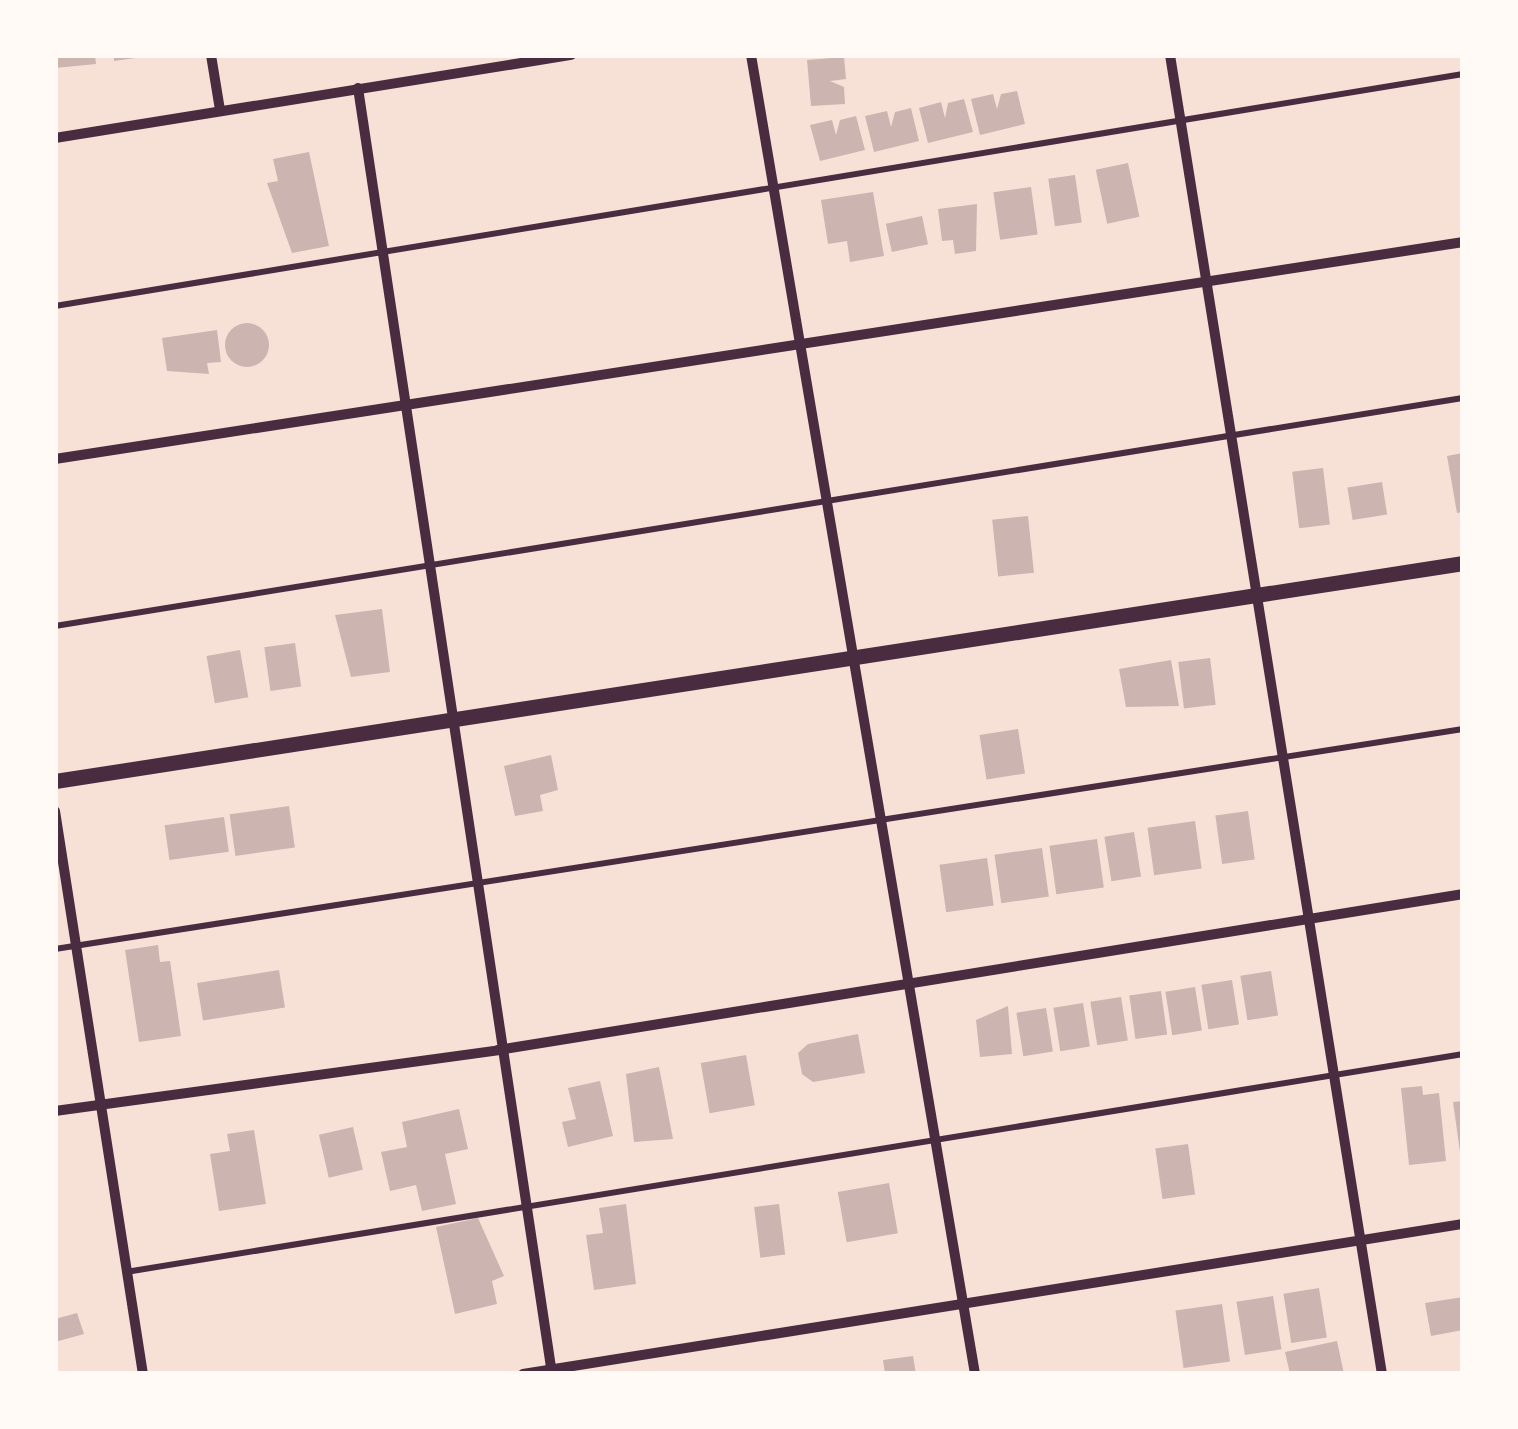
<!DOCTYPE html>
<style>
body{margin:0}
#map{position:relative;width:1518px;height:1429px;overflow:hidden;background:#f7e1d7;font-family:"IBM Plex Serif",serif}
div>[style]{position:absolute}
.building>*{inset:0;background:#ccb4b1;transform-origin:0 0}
.round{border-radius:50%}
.service>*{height:6px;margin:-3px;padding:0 3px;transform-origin:3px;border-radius:3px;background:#4a2c40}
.minor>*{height:10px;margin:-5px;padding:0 5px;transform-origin:5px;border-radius:5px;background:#4a2c40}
.tertiary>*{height:15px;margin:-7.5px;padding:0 7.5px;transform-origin:7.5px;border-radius:7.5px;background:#4a2c40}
span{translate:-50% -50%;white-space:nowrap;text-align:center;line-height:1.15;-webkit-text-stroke:10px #fffaf5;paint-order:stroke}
.frame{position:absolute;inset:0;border:58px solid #fffaf5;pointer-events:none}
</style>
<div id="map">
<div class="building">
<i style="clip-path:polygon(55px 55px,95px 55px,96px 64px,55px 68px)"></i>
<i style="clip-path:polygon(114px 55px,143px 55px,143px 57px,114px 61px)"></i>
<i style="clip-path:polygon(844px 57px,846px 79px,830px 81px,844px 87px,845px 104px,811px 106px,807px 60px)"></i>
<i style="clip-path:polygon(1017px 91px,1025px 124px,980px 135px,971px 99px,993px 94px,997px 109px,1001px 94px)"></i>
<i style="clip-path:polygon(964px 99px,973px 132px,928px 143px,919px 108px,941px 102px,945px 118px,948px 103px)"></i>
<i style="clip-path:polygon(911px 108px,919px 141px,874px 152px,865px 116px,887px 111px,891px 127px,895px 112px)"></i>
<i style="clip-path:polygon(856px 116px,865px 150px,820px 161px,810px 125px,832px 120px,836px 135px,840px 120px)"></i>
<i style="clip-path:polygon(309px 152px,329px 246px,292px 253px,267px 183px,278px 181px,273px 159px)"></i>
<i style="left:1128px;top:163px;width:55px;height:33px;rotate:78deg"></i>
<i style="left:1075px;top:175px;width:48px;height:27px;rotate:82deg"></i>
<i style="left:1031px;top:187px;width:48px;height:38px;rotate:82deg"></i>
<i style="clip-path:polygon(873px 192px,884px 256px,850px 262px,847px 241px,828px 244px,821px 200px)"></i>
<i style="clip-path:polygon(977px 204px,976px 251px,955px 254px,953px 240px,942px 241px,938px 209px)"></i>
<i style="left:922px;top:216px;width:29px;height:37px;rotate:78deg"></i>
<i class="round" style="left:225px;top:323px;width:44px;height:44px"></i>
<i style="clip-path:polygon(217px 330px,221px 362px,207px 363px,209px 374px,167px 371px,162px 338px)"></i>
<i style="clip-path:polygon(1463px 453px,1463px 512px,1457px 513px,1447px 456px)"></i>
<i style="left:1323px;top:468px;width:57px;height:31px;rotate:83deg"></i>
<i style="left:1382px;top:482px;width:33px;height:35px;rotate:81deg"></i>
<i style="left:1028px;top:516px;width:57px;height:36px;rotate:84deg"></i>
<i style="clip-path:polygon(382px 609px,390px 672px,351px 677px,335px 615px)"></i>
<i style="left:295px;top:643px;width:44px;height:31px;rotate:82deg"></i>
<i style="left:240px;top:650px;width:48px;height:34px;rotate:80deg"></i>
<i style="left:1210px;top:658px;width:47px;height:32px;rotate:83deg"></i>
<i style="clip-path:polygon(1171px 660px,1179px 706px,1126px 707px,1119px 669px)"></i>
<i style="left:1018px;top:729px;width:45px;height:39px;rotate:81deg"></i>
<i style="clip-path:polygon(551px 755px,558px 790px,540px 795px,543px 811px,515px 816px,504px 766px)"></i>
<i style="left:289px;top:806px;width:42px;height:60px;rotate:82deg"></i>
<i style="left:1248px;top:811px;width:49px;height:33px;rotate:82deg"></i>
<i style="left:224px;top:817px;width:35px;height:60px;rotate:82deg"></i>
<i style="left:1195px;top:821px;width:48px;height:48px;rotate:82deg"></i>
<i style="left:1134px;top:832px;width:45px;height:30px;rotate:81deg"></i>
<i style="left:1097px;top:839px;width:49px;height:48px;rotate:82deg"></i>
<i style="left:1042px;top:848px;width:49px;height:48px;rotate:82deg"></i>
<i style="left:987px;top:858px;width:48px;height:48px;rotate:82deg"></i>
<i style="clip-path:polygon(158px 945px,160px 962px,170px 961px,181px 1036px,139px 1042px,125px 950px)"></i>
<i style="left:279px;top:970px;width:38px;height:83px;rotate:81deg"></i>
<i style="left:1271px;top:971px;width:45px;height:31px;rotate:81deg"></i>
<i style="left:1232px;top:980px;width:45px;height:31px;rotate:81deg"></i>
<i style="left:1195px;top:987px;width:44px;height:30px;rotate:81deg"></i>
<i style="left:1161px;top:991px;width:44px;height:32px;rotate:82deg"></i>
<i style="left:1121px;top:997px;width:44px;height:31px;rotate:81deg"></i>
<i style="left:1083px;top:1003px;width:44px;height:30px;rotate:81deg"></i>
<i style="clip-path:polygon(1008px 1006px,1012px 1054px,980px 1057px,976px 1020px)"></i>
<i style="left:1046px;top:1008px;width:44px;height:30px;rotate:81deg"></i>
<i style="clip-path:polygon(858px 1034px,865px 1073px,813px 1082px,802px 1074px,798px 1053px,808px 1044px)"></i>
<i style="left:746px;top:1055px;width:51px;height:46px;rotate:80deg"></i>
<i style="clip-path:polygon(659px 1067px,673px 1139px,634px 1142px,626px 1074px)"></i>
<i style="clip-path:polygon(600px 1081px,613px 1136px,568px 1147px,562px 1122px,576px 1119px,568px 1088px)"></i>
<i style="clip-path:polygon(1422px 1086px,1423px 1095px,1439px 1093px,1446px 1161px,1409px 1165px,1401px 1088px)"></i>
<i style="clip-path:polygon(1463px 1101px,1463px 1159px,1461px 1159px,1453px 1102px)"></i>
<i style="clip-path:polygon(459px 1109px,468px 1149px,445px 1154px,456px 1204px,422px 1211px,416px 1185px,390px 1191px,381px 1152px,407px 1147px,402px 1122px)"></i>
<i style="left:353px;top:1127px;width:44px;height:35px;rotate:77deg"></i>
<i style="clip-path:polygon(254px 1130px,266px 1204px,219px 1211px,210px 1154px,230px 1151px,227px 1134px)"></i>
<i style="left:1188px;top:1144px;width:51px;height:33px;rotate:82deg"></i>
<i style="left:889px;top:1183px;width:51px;height:52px;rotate:80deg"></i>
<i style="clip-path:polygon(626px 1204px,636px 1284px,594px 1290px,586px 1235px,603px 1233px,599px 1208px)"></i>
<i style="left:779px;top:1204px;width:51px;height:25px;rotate:83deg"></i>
<i style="clip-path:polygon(478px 1218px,504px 1276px,492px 1281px,497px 1304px,455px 1314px,436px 1227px)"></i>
<i style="left:1319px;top:1288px;width:50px;height:36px;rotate:81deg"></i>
<i style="left:1273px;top:1296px;width:54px;height:37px;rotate:81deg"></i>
<i style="clip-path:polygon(1463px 1297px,1463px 1330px,1431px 1336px,1425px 1303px)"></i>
<i style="left:1222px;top:1304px;width:58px;height:47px;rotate:82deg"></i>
<i style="clip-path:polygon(77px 1313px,84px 1334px,55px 1342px,55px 1319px)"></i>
<i style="clip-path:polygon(1337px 1341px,1344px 1374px,1290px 1374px,1285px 1352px)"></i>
<i style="clip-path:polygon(913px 1356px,916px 1374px,885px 1374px,883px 1360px)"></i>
</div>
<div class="service">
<i style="left:55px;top:306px;width:1427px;rotate:-9.36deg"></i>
<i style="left:55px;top:626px;width:1426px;rotate:-9.2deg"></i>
<i style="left:55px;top:949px;width:1425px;rotate:-8.88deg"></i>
<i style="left:126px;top:1272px;width:1355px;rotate:-9.26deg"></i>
</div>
<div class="minor">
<i style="left:211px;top:55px;width:56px;rotate:80.7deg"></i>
<i style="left:751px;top:55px;width:1338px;rotate:80.36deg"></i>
<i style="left:1170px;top:55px;width:1336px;rotate:80.87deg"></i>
<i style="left:358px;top:88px;width:1301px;rotate:81.42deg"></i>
<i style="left:55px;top:138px;width:523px;rotate:-9.14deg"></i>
<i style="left:55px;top:459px;width:1425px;rotate:-8.76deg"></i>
<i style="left:55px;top:811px;width:570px;rotate:81.12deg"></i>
<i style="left:55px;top:1111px;width:447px;rotate:-7.8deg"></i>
<i style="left:498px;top:1050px;width:978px;rotate:-9.18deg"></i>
<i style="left:523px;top:1374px;width:952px;rotate:-9.07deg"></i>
</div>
<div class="tertiary">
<i style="left:55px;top:781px;width:1425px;rotate:-8.8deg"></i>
</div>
<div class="frame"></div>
</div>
